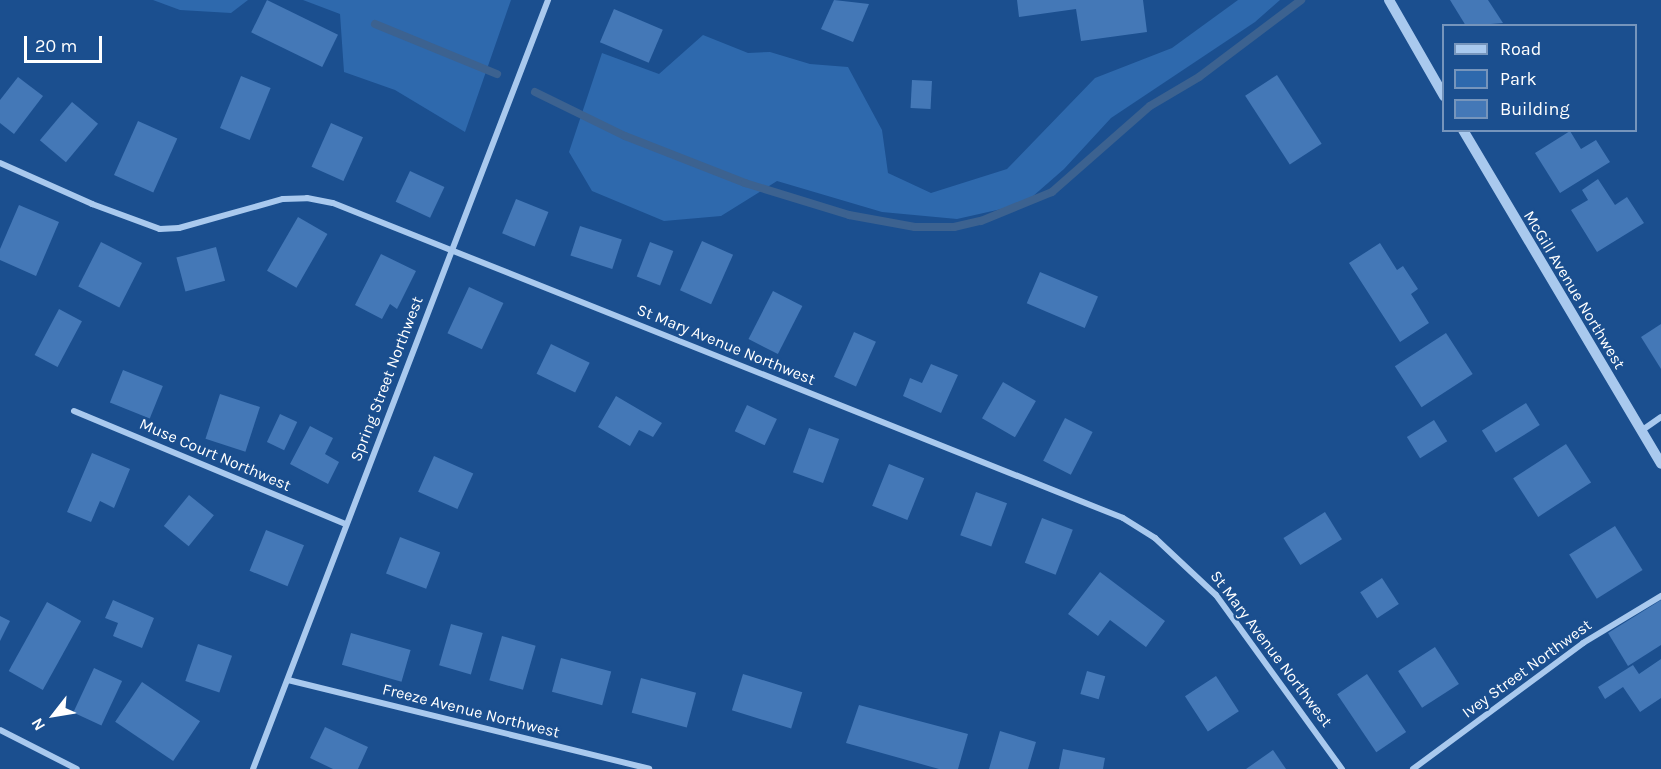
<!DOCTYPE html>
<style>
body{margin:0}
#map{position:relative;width:1661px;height:769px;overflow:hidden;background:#1b4f8f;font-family:Karla,sans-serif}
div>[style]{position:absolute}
.green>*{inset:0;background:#2e69ad}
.stream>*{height:8px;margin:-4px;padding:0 4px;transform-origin:4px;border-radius:4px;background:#3c6290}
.building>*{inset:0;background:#4478b7;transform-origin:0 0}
.minor>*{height:6px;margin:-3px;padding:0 3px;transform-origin:3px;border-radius:3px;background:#a9c9ee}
.tertiary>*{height:10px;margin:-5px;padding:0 5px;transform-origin:5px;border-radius:5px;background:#a9c9ee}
span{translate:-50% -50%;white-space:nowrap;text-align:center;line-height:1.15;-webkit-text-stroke:4.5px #1b4f8f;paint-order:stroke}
.street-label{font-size:16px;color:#fff}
.legend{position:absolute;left:1442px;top:24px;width:195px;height:108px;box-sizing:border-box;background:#1b4f8f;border:2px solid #7695bc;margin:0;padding:8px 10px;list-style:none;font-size:18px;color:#fff}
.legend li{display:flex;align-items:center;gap:12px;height:30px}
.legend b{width:30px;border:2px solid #7695bc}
.north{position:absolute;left:24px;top:685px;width:60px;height:60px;-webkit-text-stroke:4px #1b4f8f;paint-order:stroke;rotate:239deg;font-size:16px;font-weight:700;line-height:24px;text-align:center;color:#fff}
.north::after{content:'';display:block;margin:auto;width:21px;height:27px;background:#fff;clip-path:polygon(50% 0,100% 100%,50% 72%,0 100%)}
.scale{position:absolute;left:24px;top:36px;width:78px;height:27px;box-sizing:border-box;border:3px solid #fff;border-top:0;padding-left:8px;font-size:18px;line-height:21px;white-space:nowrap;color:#fff;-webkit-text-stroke:4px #1b4f8f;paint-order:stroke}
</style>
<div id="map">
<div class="green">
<i style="clip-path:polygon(153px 0,248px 0,231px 13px,180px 10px)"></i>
<i style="clip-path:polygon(303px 0,511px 0,465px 132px,395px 90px,344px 72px,340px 14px)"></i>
<i style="clip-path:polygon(1238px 0,1280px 0,1255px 22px,1111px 118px,1064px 169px,1024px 204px,957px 219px,882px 212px,777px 181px,721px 216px,664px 221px,592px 191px,569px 152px,602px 53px,659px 74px,703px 35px,748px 53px,770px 52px,810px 64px,848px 67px,882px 130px,888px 173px,931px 193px,1007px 169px,1095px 78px,1172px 48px)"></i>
</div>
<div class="stream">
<i style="left:375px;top:24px;width:132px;rotate:22.3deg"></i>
<i style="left:535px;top:92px;width:100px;rotate:26.1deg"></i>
<i style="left:625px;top:136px;width:129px;rotate:21.4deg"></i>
<i style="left:745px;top:183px;width:109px;rotate:17.1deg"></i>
<i style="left:849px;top:215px;width:67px;rotate:10.3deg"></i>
<i style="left:915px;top:227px;width:39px"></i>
<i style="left:954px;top:227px;width:28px;rotate:-13deg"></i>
<i style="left:981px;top:221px;width:77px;rotate:-22.2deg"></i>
<i style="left:1052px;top:192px;width:130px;rotate:-41.3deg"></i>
<i style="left:1150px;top:106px;width:57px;rotate:-30.6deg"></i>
<i style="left:1199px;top:77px;width:128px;rotate:-37deg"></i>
</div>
<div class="building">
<i style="left:267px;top:0;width:79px;height:36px;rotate:26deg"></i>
<i style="clip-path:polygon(834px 0,869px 4px,853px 42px,821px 29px)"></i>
<i style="clip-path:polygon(1017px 0,1143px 0,1147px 32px,1081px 41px,1076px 9px,1019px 17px)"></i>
<i style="clip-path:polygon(1450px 0,1488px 0,1503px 23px,1466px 26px)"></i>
<i style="left:614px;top:9px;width:53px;height:36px;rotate:23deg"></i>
<i style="left:1277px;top:75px;width:82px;height:38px;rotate:57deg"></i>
<i style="left:241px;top:76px;width:32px;height:56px;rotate:22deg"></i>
<i style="clip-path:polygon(18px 77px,43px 96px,14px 134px,0 123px,0 100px)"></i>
<i style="left:912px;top:80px;width:20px;height:28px;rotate:3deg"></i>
<i style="left:72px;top:102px;width:34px;height:50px;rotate:40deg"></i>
<i style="left:138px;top:121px;width:43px;height:59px;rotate:24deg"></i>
<i style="left:331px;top:123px;width:35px;height:48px;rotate:24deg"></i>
<i style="clip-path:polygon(1570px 131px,1581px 149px,1596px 140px,1610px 162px,1560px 193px,1535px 153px)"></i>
<i style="left:410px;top:171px;width:38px;height:34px;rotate:25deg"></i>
<i style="clip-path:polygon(1598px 179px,1615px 205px,1627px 197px,1644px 223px,1597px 252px,1571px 210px,1588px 200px,1582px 190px)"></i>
<i style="left:516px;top:199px;width:35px;height:37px;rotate:22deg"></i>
<i style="clip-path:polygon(19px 205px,59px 222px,36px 276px,0 260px,0 249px)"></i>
<i style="left:298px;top:217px;width:34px;height:62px;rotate:30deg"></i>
<i style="left:580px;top:226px;width:44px;height:31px;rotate:18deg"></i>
<i style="left:702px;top:241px;width:34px;height:54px;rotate:24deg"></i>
<i style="left:101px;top:242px;width:46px;height:50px;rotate:27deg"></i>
<i style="left:650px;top:242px;width:25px;height:37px;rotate:21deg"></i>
<i style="clip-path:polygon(1380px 243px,1397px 270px,1403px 266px,1418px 289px,1411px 294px,1429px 323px,1400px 342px,1349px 263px)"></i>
<i style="left:216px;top:247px;width:35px;height:41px;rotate:75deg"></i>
<i style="clip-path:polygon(381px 254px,416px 271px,397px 309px,390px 304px,382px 319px,355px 305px)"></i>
<i style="left:1040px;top:272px;width:63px;height:34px;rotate:23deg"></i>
<i style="left:469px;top:287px;width:38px;height:51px;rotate:25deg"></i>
<i style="left:773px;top:291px;width:33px;height:54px;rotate:27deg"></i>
<i style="left:59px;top:309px;width:26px;height:52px;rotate:28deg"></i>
<i style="clip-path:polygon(1661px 324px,1661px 369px,1641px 337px)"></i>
<i style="left:854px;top:332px;width:24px;height:49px;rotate:24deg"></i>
<i style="left:1446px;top:333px;width:49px;height:61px;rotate:57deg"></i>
<i style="left:551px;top:344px;width:43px;height:33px;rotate:26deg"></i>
<i style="clip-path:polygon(931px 364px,958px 375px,941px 413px,903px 396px,910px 378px,922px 383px)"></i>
<i style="left:123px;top:370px;width:43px;height:35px;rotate:22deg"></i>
<i style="left:1003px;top:382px;width:38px;height:42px;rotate:30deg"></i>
<i style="left:220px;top:394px;width:42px;height:47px;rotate:18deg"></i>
<i style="clip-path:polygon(616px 396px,662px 423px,653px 437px,639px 430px,630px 446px,598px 427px)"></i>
<i style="left:1526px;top:403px;width:26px;height:52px;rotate:58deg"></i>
<i style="left:747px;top:405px;width:33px;height:29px;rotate:25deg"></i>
<i style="left:280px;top:414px;width:19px;height:31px;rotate:25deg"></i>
<i style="left:1065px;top:418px;width:31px;height:48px;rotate:27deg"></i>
<i style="left:1434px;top:420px;width:25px;height:32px;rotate:58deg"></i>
<i style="clip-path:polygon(310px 426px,333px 438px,325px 454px,339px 462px,328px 484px,290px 464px)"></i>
<i style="left:809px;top:428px;width:32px;height:47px;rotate:20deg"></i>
<i style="left:1566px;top:444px;width:46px;height:63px;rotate:57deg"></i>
<i style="clip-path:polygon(92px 453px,130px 469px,114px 508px,100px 501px,91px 522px,67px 512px)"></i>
<i style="left:434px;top:456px;width:43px;height:39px;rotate:24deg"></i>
<i style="left:889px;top:464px;width:38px;height:45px;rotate:22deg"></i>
<i style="left:976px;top:492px;width:33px;height:46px;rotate:20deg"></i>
<i style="left:189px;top:495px;width:32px;height:40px;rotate:39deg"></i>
<i style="left:1325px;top:512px;width:32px;height:49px;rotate:58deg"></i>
<i style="left:1042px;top:518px;width:33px;height:48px;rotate:21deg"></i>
<i style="left:1615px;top:526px;width:52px;height:54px;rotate:58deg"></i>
<i style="left:266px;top:530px;width:41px;height:44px;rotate:22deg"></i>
<i style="left:400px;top:537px;width:43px;height:39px;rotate:21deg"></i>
<i style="clip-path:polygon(1100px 572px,1165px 621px,1146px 647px,1110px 620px,1098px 636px,1068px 614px)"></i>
<i style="left:1382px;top:578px;width:31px;height:26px;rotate:57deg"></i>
<i style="clip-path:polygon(113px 600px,154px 618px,142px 648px,113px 636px,118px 623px,105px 618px)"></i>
<i style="clip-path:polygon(1661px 600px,1661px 645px,1628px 666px,1608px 633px)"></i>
<i style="left:47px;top:602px;width:39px;height:79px;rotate:29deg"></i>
<i style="clip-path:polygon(0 616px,10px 621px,0 641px)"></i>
<i style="left:451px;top:624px;width:33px;height:43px;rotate:16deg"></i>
<i style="left:351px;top:633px;width:62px;height:33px;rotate:16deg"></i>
<i style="left:502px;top:636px;width:35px;height:46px;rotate:16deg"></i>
<i style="left:198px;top:644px;width:36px;height:39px;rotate:19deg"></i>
<i style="left:1435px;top:647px;width:44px;height:44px;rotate:57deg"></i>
<i style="left:561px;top:658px;width:52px;height:35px;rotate:15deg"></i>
<i style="clip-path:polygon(1661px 659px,1661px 698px,1640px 712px,1623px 687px,1605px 699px,1598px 687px,1633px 665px,1639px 674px)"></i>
<i style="left:94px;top:668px;width:31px;height:49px;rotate:25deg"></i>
<i style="left:1087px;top:671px;width:19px;height:24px;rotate:16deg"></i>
<i style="left:743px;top:674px;width:62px;height:38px;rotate:17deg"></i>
<i style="left:1367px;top:674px;width:70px;height:36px;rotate:56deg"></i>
<i style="left:1216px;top:676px;width:42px;height:37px;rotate:57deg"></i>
<i style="left:641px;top:678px;width:57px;height:36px;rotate:15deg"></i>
<i style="left:142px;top:682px;width:70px;height:48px;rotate:34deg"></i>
<i style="clip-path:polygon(859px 705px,968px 734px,958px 769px,939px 769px,846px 743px)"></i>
<i style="clip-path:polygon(325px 727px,368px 747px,358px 769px,333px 769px,310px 758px)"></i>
<i style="clip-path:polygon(1000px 731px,1036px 742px,1028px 769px,989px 769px)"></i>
<i style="clip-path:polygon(1063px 749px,1105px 758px,1103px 769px,1059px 769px)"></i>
<i style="clip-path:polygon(1273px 750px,1286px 769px,1246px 769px)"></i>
</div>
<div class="minor">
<i style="left:0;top:163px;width:101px;rotate:24deg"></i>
<i style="left:92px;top:204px;width:72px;rotate:20.2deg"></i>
<i style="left:160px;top:229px;width:19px;rotate:-3deg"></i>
<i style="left:179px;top:228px;width:108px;rotate:-15.6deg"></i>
<i style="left:283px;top:199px;width:24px;rotate:-2deg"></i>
<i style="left:307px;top:198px;width:26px;rotate:11deg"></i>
<i style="left:333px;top:203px;width:850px;rotate:21.74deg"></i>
<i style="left:1123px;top:518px;width:38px;rotate:32deg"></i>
<i style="left:1155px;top:538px;width:83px;rotate:43.1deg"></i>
<i style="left:1216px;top:595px;width:215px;rotate:54.1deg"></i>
<i style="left:74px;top:411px;width:294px;rotate:22.6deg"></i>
<i style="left:1641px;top:431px;width:24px;rotate:-35deg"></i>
<i style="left:288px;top:680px;width:372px;rotate:13.8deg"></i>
<i style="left:0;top:730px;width:86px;rotate:26.9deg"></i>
<i style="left:253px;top:769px;width:824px;rotate:-69.01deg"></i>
<i style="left:1413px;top:769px;width:212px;rotate:-36.5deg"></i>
<i style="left:1583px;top:643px;width:91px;rotate:-31.1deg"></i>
</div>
<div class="tertiary">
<i style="left:1389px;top:0;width:111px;rotate:60.2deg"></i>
<i style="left:1463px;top:130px;width:388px;rotate:59.3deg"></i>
</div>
<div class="street-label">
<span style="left:1574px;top:290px;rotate:59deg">McGill Avenue Northwest</span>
<span style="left:726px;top:345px;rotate:22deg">St Mary Avenue Northwest</span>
<span style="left:387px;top:379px;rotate:-69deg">Spring Street Northwest</span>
<span style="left:215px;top:455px;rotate:23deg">Muse Court Northwest</span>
<span style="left:1271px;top:649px;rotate:53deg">St Mary Avenue Northwest</span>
<span style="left:1527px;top:669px;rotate:-36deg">Ivey Street Northwest</span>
<span style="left:471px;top:711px;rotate:14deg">Freeze Avenue Northwest</span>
</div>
<ul class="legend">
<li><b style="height:8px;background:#a9c9ee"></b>Road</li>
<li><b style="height:16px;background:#2e69ad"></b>Park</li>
<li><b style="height:16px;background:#4478b7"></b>Building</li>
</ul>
<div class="north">N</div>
<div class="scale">20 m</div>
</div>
